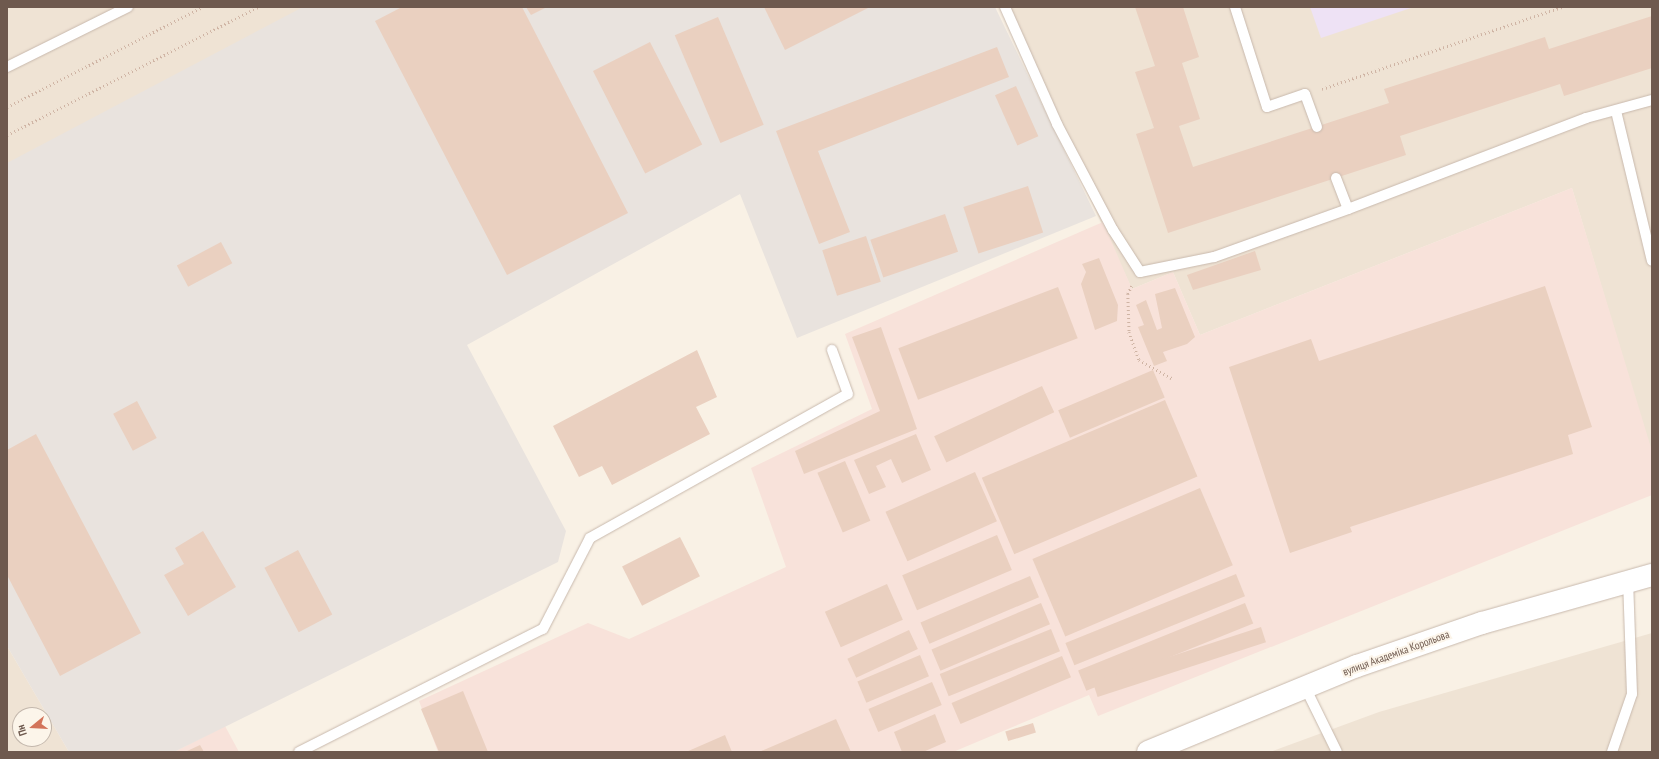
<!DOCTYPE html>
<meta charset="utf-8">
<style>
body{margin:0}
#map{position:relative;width:1659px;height:759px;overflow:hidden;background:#f9f1e5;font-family:"PT Sans Narrow",sans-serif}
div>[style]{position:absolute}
.residential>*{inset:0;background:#efe3d4}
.commercial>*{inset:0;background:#f8e2da}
.industrial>*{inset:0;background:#e9e3de}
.education>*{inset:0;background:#eee2f5}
.building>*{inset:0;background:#ead0c0;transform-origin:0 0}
.path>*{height:2.5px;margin-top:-1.25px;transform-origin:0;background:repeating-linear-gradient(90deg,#cfb4a4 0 1px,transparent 0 4px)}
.roads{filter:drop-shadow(0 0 1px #c8b9ad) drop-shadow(0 0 1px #c8b9ad)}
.service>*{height:10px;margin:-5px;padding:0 5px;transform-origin:5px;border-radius:5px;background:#fff}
.secondary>*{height:22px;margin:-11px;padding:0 11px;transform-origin:11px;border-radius:11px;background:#fff}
span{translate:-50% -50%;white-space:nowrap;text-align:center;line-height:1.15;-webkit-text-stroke:4px #fcf5ea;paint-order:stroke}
.street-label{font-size:11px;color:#6e594e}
.frame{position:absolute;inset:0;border:8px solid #6e594e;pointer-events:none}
.north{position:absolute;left:12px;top:707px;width:40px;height:40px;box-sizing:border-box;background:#fcf5ea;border:1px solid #c3b7ac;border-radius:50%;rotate:252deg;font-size:11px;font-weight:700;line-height:16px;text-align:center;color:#6e594e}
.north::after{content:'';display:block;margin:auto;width:14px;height:18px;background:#d3745a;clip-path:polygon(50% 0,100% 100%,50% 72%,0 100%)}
</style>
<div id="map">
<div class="residential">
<i style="clip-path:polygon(7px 7px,311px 7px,7px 166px)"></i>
<i style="clip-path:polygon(1001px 7px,1652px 7px,1652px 455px,1572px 188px,1200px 335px,1173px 272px,1132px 289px)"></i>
<i style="clip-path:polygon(1652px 633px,1652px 752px,1270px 752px,1379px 712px)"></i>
<i style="clip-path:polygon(evenodd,7px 646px,69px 752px,7px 752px,7px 646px,20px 715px,44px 715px,44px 739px,20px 739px,20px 715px)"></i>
</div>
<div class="commercial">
<i style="clip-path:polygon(1572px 188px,1652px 451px,1652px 495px,1098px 716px,1089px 695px,953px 752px,438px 752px,419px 701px,588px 623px,629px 639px,786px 567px,751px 468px,872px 409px,845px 334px,1103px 222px,1132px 289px,1173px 272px,1200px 335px)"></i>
<i style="clip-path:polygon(225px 726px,239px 752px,174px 752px)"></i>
</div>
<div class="industrial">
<i style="clip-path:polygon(303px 7px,995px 7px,1096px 216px,797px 338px,740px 194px,467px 345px,566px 531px,558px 562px,174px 752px,69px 752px,7px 646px,7px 163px)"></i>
</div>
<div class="education">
<i style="clip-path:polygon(1310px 7px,1414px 7px,1321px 38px)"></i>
</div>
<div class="building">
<i style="clip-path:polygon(402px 7px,522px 7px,628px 213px,507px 275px,375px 21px)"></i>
<i style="clip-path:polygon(526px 7px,547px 7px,531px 15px)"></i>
<i style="clip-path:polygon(764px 7px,870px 7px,785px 50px)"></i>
<i style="clip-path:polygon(1135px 7px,1183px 7px,1199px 57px,1182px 63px,1200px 119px,1179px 126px,1193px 167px,1389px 103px,1384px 89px,1545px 37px,1549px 49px,1652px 16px,1652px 68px,1564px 96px,1560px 84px,1400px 136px,1406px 155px,1168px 233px,1136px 134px,1154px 128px,1135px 72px,1155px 66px)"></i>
<i style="left:718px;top:17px;width:117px;height:47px;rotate:67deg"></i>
<i style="left:650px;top:42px;width:115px;height:64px;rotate:63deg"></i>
<i style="clip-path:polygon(997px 47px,1009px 77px,818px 151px,850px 232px,819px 244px,776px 131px)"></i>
<i style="left:1016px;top:86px;width:55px;height:23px;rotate:66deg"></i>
<i style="left:1028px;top:186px;width:49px;height:68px;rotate:72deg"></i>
<i style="left:945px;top:214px;width:40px;height:79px;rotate:71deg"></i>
<i style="left:866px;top:236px;width:48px;height:46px;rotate:72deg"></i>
<i style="left:221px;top:242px;width:24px;height:50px;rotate:62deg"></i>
<i style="clip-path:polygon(1255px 251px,1261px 270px,1193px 290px,1187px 275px)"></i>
<i style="clip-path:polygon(1099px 258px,1118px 305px,1117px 321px,1095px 330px,1081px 284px,1086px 272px,1082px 264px)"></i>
<i style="clip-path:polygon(1545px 286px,1592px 427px,1568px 435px,1573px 454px,1350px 527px,1352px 532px,1290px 553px,1229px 367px,1311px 339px,1319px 361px)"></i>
<i style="left:1058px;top:287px;width:55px;height:171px;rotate:69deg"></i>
<i style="clip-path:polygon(1175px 288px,1195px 337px,1187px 344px,1163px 352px,1167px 361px,1154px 366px,1138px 327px,1144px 325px,1136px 305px,1146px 300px,1157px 330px,1162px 328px,1155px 294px)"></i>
<i style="clip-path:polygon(881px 327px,917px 429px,804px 474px,795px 451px,880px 411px,852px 337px)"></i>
<i style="clip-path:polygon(697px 350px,717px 397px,696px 407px,710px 434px,612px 485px,602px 466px,579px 477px,553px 426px)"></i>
<i style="left:1153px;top:370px;width:30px;height:103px;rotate:67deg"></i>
<i style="left:1042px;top:386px;width:29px;height:119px;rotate:65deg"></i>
<i style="left:1165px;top:400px;width:83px;height:199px;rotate:67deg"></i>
<i style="left:137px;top:401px;width:42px;height:27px;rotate:62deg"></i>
<i style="clip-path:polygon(36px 434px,141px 633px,60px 676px,7px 575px,7px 450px)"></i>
<i style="clip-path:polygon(916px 434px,931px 470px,902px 483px,891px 459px,876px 466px,886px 487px,869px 494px,854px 460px)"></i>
<i style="left:845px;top:461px;width:65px;height:30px;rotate:67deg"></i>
<i style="left:975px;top:472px;width:54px;height:98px;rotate:66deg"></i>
<i style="left:1200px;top:488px;width:84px;height:182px;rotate:67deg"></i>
<i style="clip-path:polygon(203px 531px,236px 587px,188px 616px,164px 575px,184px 564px,175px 548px)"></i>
<i style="left:997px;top:535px;width:38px;height:103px;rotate:67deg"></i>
<i style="left:680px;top:537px;width:44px;height:65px;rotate:63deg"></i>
<i style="left:298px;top:550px;width:73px;height:38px;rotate:62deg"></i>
<i style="left:1236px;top:574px;width:24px;height:184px;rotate:68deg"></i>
<i style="left:1030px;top:576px;width:23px;height:119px;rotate:67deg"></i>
<i style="left:887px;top:584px;width:39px;height:68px;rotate:66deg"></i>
<i style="left:1041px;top:603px;width:23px;height:119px;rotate:67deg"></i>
<i style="left:1245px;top:603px;width:22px;height:180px;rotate:68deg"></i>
<i style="left:1261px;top:627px;width:16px;height:177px;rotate:72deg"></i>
<i style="left:1051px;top:629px;width:24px;height:120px;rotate:68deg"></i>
<i style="left:909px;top:630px;width:21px;height:68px;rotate:65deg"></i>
<i style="left:920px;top:655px;width:23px;height:68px;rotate:67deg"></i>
<i style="left:1062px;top:656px;width:23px;height:120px;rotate:67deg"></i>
<i style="left:932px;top:682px;width:25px;height:69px;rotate:67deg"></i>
<i style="clip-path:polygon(463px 691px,488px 752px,439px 752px,421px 709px)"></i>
<i style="clip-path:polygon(935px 714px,946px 742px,923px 752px,902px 752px,894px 732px)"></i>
<i style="clip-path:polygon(836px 719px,851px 752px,759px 752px)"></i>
<i style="left:1033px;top:723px;width:10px;height:29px;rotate:73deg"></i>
<i style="clip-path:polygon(725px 735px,732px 752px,686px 752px)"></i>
<i style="clip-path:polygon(200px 745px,204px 752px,185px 752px)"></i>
</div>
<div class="path">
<i style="left:1322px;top:89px;width:254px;rotate:-18.9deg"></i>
<i style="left:7px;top:107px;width:219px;rotate:-27.1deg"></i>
<i style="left:7px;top:135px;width:282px;rotate:-27deg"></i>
<i style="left:1132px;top:286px;width:9px;rotate:117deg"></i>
<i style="left:1128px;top:294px;width:38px;rotate:88deg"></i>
<i style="left:1129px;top:332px;width:30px;rotate:70deg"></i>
<i style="left:1139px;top:360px;width:38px;rotate:29deg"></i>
</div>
<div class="roads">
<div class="service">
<i style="left:1005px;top:7px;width:128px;rotate:66deg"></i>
<i style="left:1057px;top:124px;width:120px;rotate:62.2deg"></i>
<i style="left:1113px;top:230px;width:50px;rotate:57.3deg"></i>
<i style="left:1140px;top:272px;width:76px;rotate:-11.5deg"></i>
<i style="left:1214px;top:257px;width:142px;rotate:-19.7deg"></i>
<i style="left:1348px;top:209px;width:255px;rotate:-20.9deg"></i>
<i style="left:1586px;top:118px;width:68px;rotate:-15.3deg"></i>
<i style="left:1235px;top:7px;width:105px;rotate:72.3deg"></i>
<i style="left:1267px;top:107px;width:40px;rotate:-18.9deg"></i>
<i style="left:1305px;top:94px;width:35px;rotate:70deg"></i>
<i style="left:7px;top:67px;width:135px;rotate:-26.4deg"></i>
<i style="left:1616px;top:111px;width:154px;rotate:76.5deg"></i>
<i style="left:1336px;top:178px;width:33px;rotate:69deg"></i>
<i style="left:1305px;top:687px;width:72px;rotate:63.8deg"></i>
<i style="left:299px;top:752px;width:273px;rotate:-26.8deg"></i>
<i style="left:543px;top:629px;width:102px;rotate:-62.7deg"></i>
<i style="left:590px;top:538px;width:295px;rotate:-29.2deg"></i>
<i style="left:848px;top:394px;width:47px;rotate:-110deg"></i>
<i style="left:1612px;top:752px;width:61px;rotate:-71deg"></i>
<i style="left:1632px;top:694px;width:113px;rotate:-92deg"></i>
</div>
<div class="secondary">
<i style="left:1148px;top:752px;width:226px;rotate:-22.4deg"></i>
<i style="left:1357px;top:666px;width:132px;rotate:-19deg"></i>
<i style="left:1482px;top:623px;width:177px;rotate:-15.8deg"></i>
</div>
</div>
<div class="street-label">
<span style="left:1396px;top:653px;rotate:-20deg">вулиця Академіка Корольова</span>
</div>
<div class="frame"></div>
<div class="north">Пн</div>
</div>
